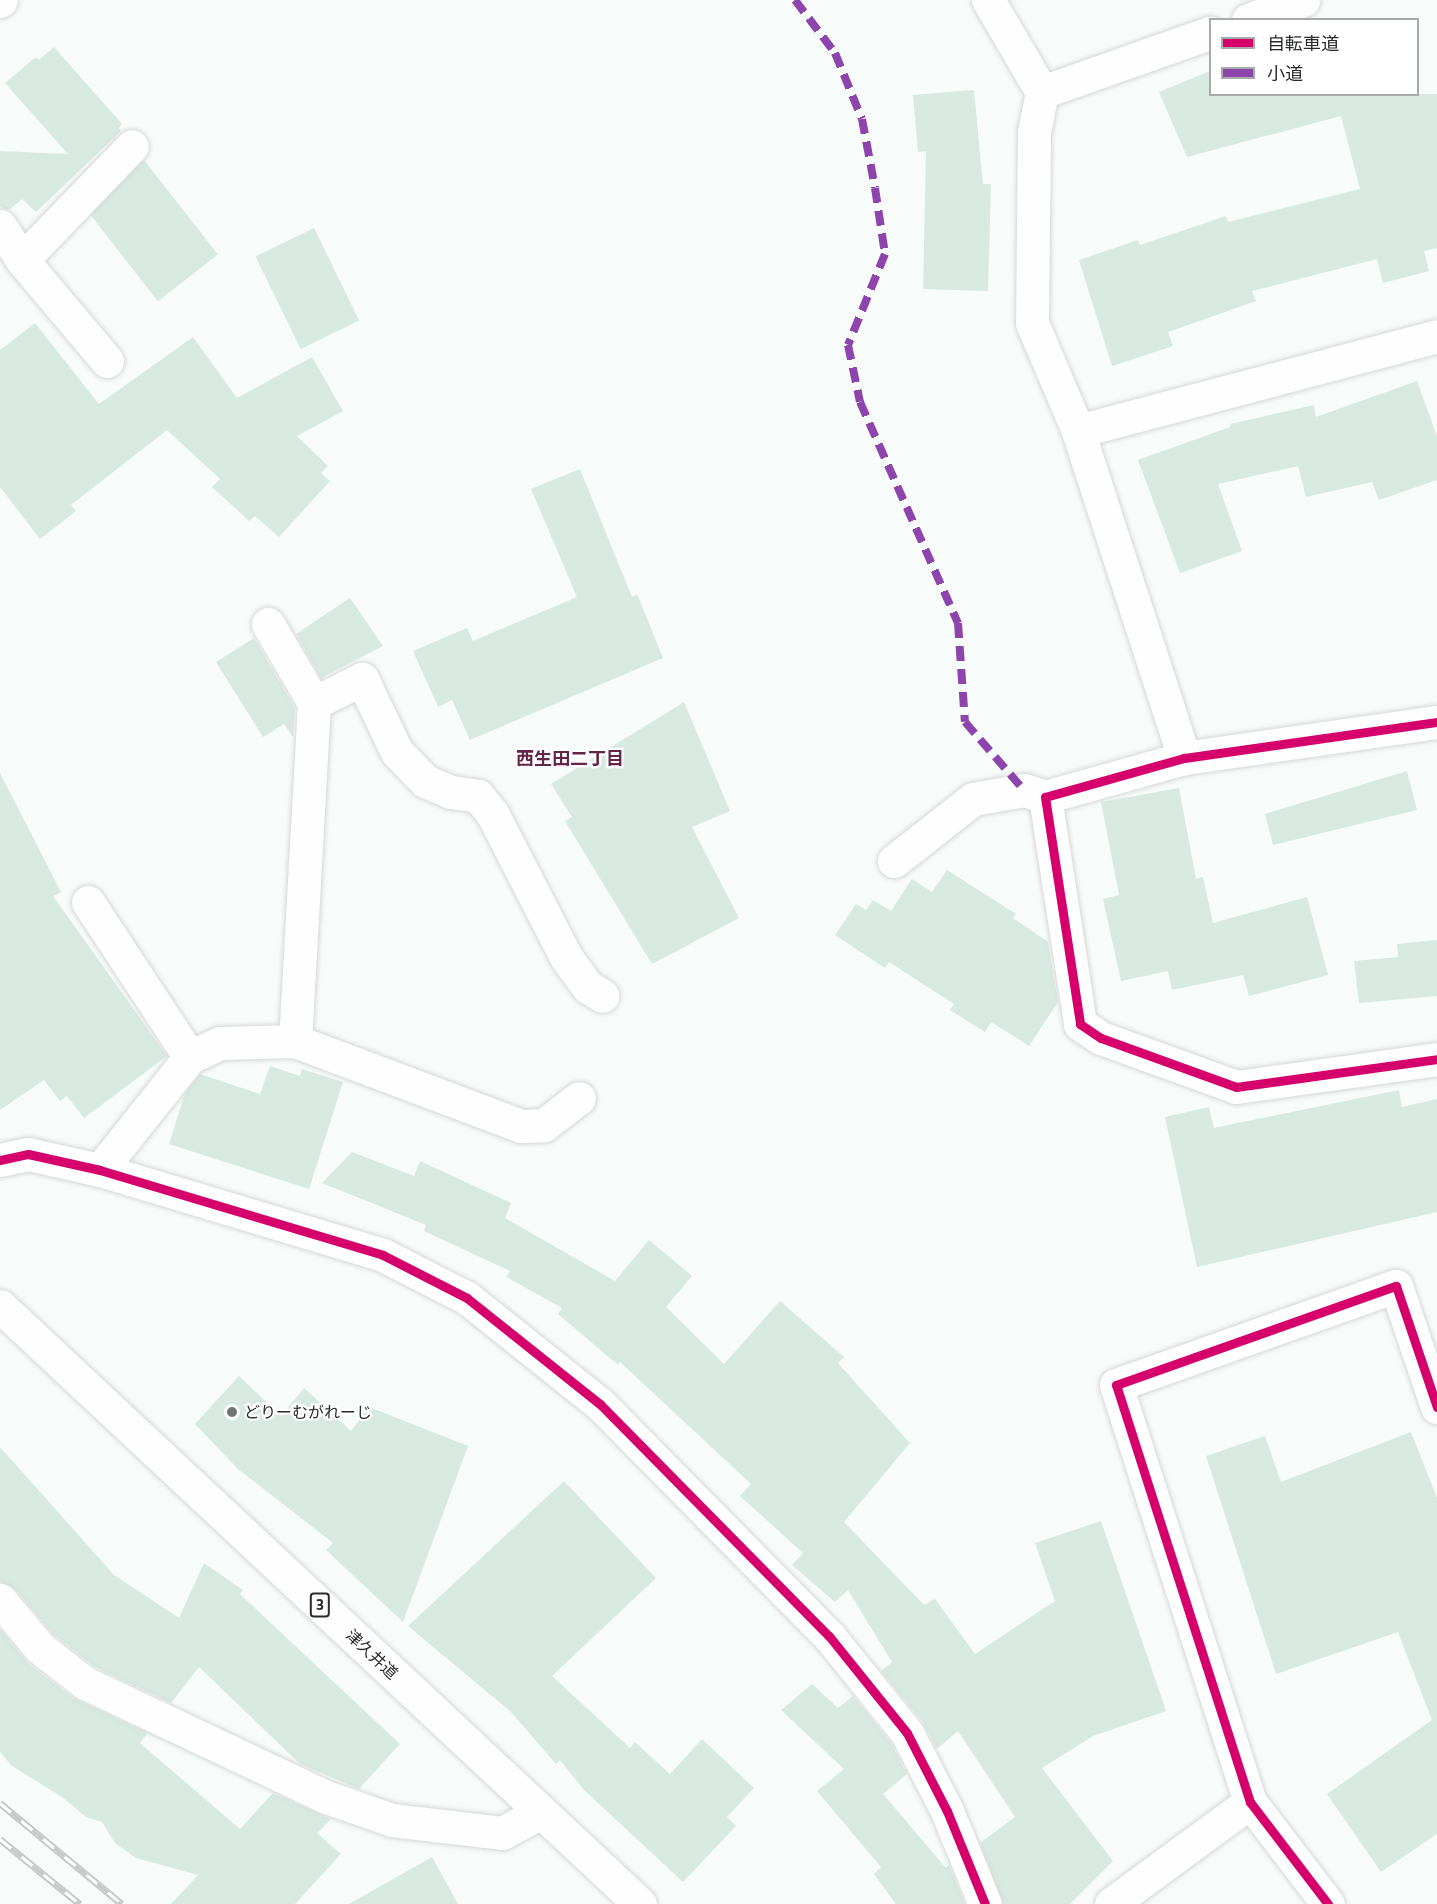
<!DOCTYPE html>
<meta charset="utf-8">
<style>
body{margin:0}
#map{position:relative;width:1437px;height:1904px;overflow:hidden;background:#f7fbf9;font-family:"Titillium Web","Noto Sans JP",sans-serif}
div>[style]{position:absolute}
.building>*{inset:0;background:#d8e9e2;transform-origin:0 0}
.roads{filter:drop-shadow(0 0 2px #d5d8d7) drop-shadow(0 0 2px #d5d8d7)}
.minor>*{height:33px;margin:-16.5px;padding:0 16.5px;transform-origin:16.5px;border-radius:16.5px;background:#fefefe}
.major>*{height:33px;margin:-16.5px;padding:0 16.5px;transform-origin:16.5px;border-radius:16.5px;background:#fefefe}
.rail>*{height:7px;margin-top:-3.5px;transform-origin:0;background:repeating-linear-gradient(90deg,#fff 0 14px,#c7c9c9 0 28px);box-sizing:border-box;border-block:2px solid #c7c9c9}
.quiet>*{height:8px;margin-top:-4px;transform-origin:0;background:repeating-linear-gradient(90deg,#8e44ad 0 15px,transparent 0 23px)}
.cycleway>*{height:9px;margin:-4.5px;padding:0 4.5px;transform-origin:4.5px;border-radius:4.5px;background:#d6006c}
.dots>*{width:16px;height:16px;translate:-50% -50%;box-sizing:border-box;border:3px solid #fff;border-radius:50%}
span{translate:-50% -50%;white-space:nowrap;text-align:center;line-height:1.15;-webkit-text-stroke:4.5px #fff;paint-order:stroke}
.shield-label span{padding:2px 4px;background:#fff;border:2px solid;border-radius:4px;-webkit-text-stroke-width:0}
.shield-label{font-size:15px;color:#292b2a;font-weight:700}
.poi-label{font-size:16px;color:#292b2a}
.left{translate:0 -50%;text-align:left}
.street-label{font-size:16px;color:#292b2a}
.neighbourhood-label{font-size:18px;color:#632549;font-weight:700}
.legend{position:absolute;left:1209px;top:18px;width:210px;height:78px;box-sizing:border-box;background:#fff;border:2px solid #a9aaaa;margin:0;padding:8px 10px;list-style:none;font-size:18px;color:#292b2a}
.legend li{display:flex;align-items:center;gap:12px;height:30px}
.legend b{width:30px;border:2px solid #a9aaaa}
</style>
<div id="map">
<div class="building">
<i style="clip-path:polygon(54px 47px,122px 124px,119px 128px,121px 131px,36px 212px,22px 199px,9px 210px,0 207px,0 151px,68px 154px,5px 83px,36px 57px,39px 60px)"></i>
<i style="clip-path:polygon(1210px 71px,1210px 94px,1437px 94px,1437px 248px,1424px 251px,1429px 271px,1383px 283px,1377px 259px,1252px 291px,1256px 301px,1168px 332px,1173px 346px,1112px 366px,1079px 260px,1138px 240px,1140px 245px,1226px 216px,1228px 222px,1360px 189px,1341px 116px,1187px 157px,1159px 92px)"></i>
<i style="clip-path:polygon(974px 90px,983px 184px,991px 184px,988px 291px,923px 289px,926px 151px,918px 152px,913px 95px)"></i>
<i style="left:144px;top:160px;width:120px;height:76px;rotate:52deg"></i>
<i style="left:314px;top:228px;width:103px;height:65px;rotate:64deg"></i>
<i style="clip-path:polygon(35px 323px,99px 404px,193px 337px,237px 398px,312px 357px,343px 411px,297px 436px,328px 466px,321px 473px,330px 481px,279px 537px,255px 516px,249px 521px,212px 487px,220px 479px,167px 430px,71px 505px,76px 511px,40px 539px,0 487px,0 350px)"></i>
<i style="clip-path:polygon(1417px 381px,1437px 436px,1437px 480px,1379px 500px,1372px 482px,1306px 497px,1298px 466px,1218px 484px,1242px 551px,1180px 573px,1138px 460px,1230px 427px,1230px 424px,1314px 405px,1316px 417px)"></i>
<i style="clip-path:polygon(580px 469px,632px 597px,637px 594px,663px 658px,470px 740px,452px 700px,438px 707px,413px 651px,467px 628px,473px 641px,577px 597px,531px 489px)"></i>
<i style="clip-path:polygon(350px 598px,383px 646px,321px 678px,296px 634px)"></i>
<i style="clip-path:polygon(254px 638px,295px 708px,293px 737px,284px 724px,263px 737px,216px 662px)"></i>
<i style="clip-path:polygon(684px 702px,730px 811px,692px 827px,739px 918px,652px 964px,565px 821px,572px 817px,551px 784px)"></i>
<i style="clip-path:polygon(1407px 771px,1417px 810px,1273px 845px,1265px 814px)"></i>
<i style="clip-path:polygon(0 773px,61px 892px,53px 896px,167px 1056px,84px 1118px,67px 1096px,60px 1101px,44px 1080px,0 1110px)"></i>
<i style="clip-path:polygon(1179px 788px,1196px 879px,1203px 877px,1213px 923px,1307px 897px,1328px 975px,1249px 996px,1243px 975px,1172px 990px,1168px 971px,1121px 981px,1103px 899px,1119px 895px,1101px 802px)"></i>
<i style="clip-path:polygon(947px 870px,1016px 914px,1013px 918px,1048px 942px,1058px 1002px,1029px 1046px,991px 1022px,985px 1032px,950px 1010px,954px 1004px,889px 962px,885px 968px,835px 935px,856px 904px,866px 910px,873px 900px,891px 911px,912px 879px,932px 892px)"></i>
<i style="clip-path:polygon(1437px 940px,1437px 996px,1359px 1003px,1354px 961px,1398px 957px,1397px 944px)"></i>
<i style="clip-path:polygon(270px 1066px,300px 1076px,302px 1069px,343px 1082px,309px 1189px,169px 1144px,185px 1093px,200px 1074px,260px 1094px)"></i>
<i style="clip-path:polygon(1399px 1090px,1402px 1107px,1437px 1099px,1437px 1212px,1197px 1267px,1165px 1117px,1209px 1107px,1214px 1128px)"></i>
<i style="clip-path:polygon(352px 1152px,414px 1176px,420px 1161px,511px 1203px,505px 1218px,615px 1281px,649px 1240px,692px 1276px,666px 1307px,724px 1364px,780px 1301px,844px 1357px,838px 1363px,910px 1443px,844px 1522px,924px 1605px,935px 1599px,975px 1654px,1055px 1601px,1035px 1543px,1101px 1521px,1166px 1711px,1093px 1736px,1042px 1768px,1113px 1861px,1070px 1904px,1003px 1904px,980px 1843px,1015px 1817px,958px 1731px,937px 1749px,922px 1721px,881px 1671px,892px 1662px,848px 1590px,835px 1602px,792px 1565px,803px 1553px,740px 1496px,751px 1484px,620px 1362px,618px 1365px,558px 1314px,562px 1308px,506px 1277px,510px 1271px,424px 1231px,426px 1225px,322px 1183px)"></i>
<i style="clip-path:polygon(239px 1376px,281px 1416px,304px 1388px,351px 1431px,369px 1407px,468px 1446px,403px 1622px,326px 1550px,333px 1543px,238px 1469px,195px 1424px)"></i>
<i style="clip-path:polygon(1411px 1432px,1437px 1498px,1437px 1834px,1381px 1872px,1327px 1794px,1432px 1720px,1398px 1632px,1276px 1674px,1206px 1456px,1265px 1436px,1281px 1482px)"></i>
<i style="clip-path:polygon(0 1447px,114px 1575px,179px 1618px,204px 1563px,243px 1590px,240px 1594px,400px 1744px,359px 1789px,300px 1764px,199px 1667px,171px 1703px,95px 1667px,53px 1634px,14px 1588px,0 1582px)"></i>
<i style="clip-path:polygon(564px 1481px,656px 1578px,552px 1676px,630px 1748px,635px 1742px,670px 1774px,702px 1739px,754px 1788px,727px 1817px,736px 1826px,683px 1882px,583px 1789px,560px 1760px,556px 1764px,510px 1711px,408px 1626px)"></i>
<i style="clip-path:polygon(0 1629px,28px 1663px,73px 1698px,148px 1733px,140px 1743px,240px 1829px,273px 1793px,331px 1819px,317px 1833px,341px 1854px,295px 1904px,171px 1904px,198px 1875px,136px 1858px,115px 1843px,102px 1822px,86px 1817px,62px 1797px,12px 1766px,0 1752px)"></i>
<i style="clip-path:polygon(812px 1684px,838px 1708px,853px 1696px,891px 1743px,907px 1774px,883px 1794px,946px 1868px,949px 1865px,965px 1904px,896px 1904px,874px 1874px,881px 1867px,817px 1791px,844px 1769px,781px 1710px)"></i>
<i style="clip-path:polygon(432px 1857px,458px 1904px,349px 1904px)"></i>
</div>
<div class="roads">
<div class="minor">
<i style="left:988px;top:0;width:107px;rotate:59.6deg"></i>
<i style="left:1042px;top:92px;width:41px;rotate:101.3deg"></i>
<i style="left:1034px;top:132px;width:191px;rotate:90.6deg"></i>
<i style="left:1032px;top:323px;width:117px;rotate:66.9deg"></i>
<i style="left:1078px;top:431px;width:344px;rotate:72deg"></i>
<i style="left:0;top:1px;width:1px;rotate:-45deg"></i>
<i style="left:1248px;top:20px;width:59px;rotate:-20deg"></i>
<i style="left:1042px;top:92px;width:178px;rotate:-19.4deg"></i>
<i style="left:0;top:226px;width:40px;rotate:57.1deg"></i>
<i style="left:22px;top:260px;width:132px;rotate:49.9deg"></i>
<i style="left:22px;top:260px;width:158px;rotate:-46deg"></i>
<i style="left:1078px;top:431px;width:371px;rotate:-14.8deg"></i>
<i style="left:268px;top:624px;width:91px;rotate:59.8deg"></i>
<i style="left:314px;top:703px;width:339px;rotate:93.2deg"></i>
<i style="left:314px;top:703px;width:54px;rotate:-26.6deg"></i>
<i style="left:362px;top:679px;width:81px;rotate:64.4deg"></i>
<i style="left:397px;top:752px;width:40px;rotate:46deg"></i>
<i style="left:425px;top:781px;width:28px;rotate:23deg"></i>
<i style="left:451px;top:792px;width:27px;rotate:8deg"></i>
<i style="left:478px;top:796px;width:22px;rotate:51deg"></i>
<i style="left:492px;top:813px;width:162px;rotate:62.8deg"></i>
<i style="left:566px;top:957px;width:37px;rotate:54deg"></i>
<i style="left:588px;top:987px;width:17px;rotate:31deg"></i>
<i style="left:1437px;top:722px;width:256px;rotate:171.9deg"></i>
<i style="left:1184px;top:758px;width:144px;rotate:164.3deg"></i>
<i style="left:1045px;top:797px;width:230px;rotate:81.2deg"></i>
<i style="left:1080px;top:1024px;width:25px;rotate:34deg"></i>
<i style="left:1101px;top:1038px;width:144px;rotate:19.9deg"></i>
<i style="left:1236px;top:1087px;width:203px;rotate:-7.9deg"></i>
<i style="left:894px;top:861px;width:100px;rotate:-38.1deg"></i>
<i style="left:973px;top:799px;width:52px;rotate:-10deg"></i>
<i style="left:1024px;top:790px;width:22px;rotate:18deg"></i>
<i style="left:88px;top:902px;width:186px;rotate:56.7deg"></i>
<i style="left:0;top:1160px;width:29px;rotate:-12deg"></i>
<i style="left:28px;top:1154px;width:74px;rotate:12.5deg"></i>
<i style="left:100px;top:1170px;width:295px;rotate:16.7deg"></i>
<i style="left:383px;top:1255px;width:94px;rotate:27.1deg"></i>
<i style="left:467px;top:1298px;width:170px;rotate:38.6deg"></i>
<i style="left:600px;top:1404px;width:326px;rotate:45.4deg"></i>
<i style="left:829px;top:1636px;width:124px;rotate:51.2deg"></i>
<i style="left:907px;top:1733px;width:88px;rotate:62.9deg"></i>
<i style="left:947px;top:1811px;width:100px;rotate:67.8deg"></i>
<i style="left:100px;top:1170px;width:144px;rotate:-51.5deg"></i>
<i style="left:190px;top:1057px;width:33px;rotate:-25deg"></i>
<i style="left:220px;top:1043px;width:75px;rotate:-1.5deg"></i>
<i style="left:295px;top:1041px;width:241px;rotate:20.6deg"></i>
<i style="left:521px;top:1126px;width:23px;rotate:-2deg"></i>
<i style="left:544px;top:1125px;width:44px;rotate:-37.6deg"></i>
<i style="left:0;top:1600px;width:62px;rotate:50.2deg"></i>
<i style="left:40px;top:1648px;width:57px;rotate:37.9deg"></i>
<i style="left:85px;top:1683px;width:267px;rotate:25.3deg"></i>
<i style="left:326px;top:1797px;width:70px;rotate:19.2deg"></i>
<i style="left:392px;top:1820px;width:111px;rotate:6.7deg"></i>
<i style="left:502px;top:1833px;width:44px;rotate:-28.3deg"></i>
<i style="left:1111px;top:1904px;width:172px;rotate:-36.3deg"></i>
<i style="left:1328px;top:1904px;width:128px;rotate:-127.4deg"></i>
<i style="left:1250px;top:1802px;width:438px;rotate:-107.8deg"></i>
<i style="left:1116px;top:1385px;width:297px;rotate:-19.5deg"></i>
<i style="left:1396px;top:1286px;width:128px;rotate:71.3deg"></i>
</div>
<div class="major">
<i style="left:0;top:1306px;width:876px;rotate:43.06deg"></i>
</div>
</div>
<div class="rail">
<i style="left:0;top:1803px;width:158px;rotate:39.6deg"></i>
<i style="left:0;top:1839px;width:103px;rotate:39.1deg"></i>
</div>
<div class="quiet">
<i style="left:795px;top:0;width:66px;rotate:53deg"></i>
<i style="left:835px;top:53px;width:71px;rotate:67.8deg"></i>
<i style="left:862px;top:119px;width:70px;rotate:79.3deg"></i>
<i style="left:875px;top:188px;width:67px;rotate:81.4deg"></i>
<i style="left:885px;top:254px;width:98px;rotate:112.1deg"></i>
<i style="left:848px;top:345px;width:58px;rotate:78.1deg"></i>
<i style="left:860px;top:402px;width:242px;rotate:66.1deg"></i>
<i style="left:958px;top:623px;width:99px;rotate:86deg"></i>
<i style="left:965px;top:722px;width:90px;rotate:49.1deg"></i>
</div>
<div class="cycleway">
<i style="left:1437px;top:722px;width:256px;rotate:171.9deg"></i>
<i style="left:1184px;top:758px;width:144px;rotate:164.3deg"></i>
<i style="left:1045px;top:797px;width:230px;rotate:81.2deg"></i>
<i style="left:1080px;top:1024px;width:25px;rotate:34deg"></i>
<i style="left:1101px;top:1038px;width:144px;rotate:19.9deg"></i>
<i style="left:1236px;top:1087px;width:203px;rotate:-7.9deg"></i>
<i style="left:0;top:1160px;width:29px;rotate:-12deg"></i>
<i style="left:28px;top:1154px;width:74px;rotate:12.5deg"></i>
<i style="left:100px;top:1170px;width:295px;rotate:16.7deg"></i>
<i style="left:383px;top:1255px;width:94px;rotate:27.1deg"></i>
<i style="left:467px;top:1298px;width:170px;rotate:38.6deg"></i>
<i style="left:600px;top:1404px;width:326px;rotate:45.4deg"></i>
<i style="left:829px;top:1636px;width:124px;rotate:51.2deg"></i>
<i style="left:907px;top:1733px;width:88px;rotate:62.9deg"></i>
<i style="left:947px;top:1811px;width:100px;rotate:67.8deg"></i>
<i style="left:1328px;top:1904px;width:128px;rotate:-127.4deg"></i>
<i style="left:1250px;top:1802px;width:438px;rotate:-107.8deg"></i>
<i style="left:1116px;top:1385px;width:297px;rotate:-19.5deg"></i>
<i style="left:1396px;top:1286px;width:128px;rotate:71.3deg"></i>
</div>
<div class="dots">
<i style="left:232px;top:1412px;background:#717472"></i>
</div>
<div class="shield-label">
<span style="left:320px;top:1605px">3</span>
</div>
<div class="poi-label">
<span class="left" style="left:244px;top:1412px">どりーむがれーじ</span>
</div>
<div class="street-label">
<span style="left:372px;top:1654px;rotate:43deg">津久井道</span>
</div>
<div class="neighbourhood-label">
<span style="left:570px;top:759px">西生田二丁目</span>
</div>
<ul class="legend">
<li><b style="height:8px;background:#d6006c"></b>自転車道</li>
<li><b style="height:8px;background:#8e44ad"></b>小道</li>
</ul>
</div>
